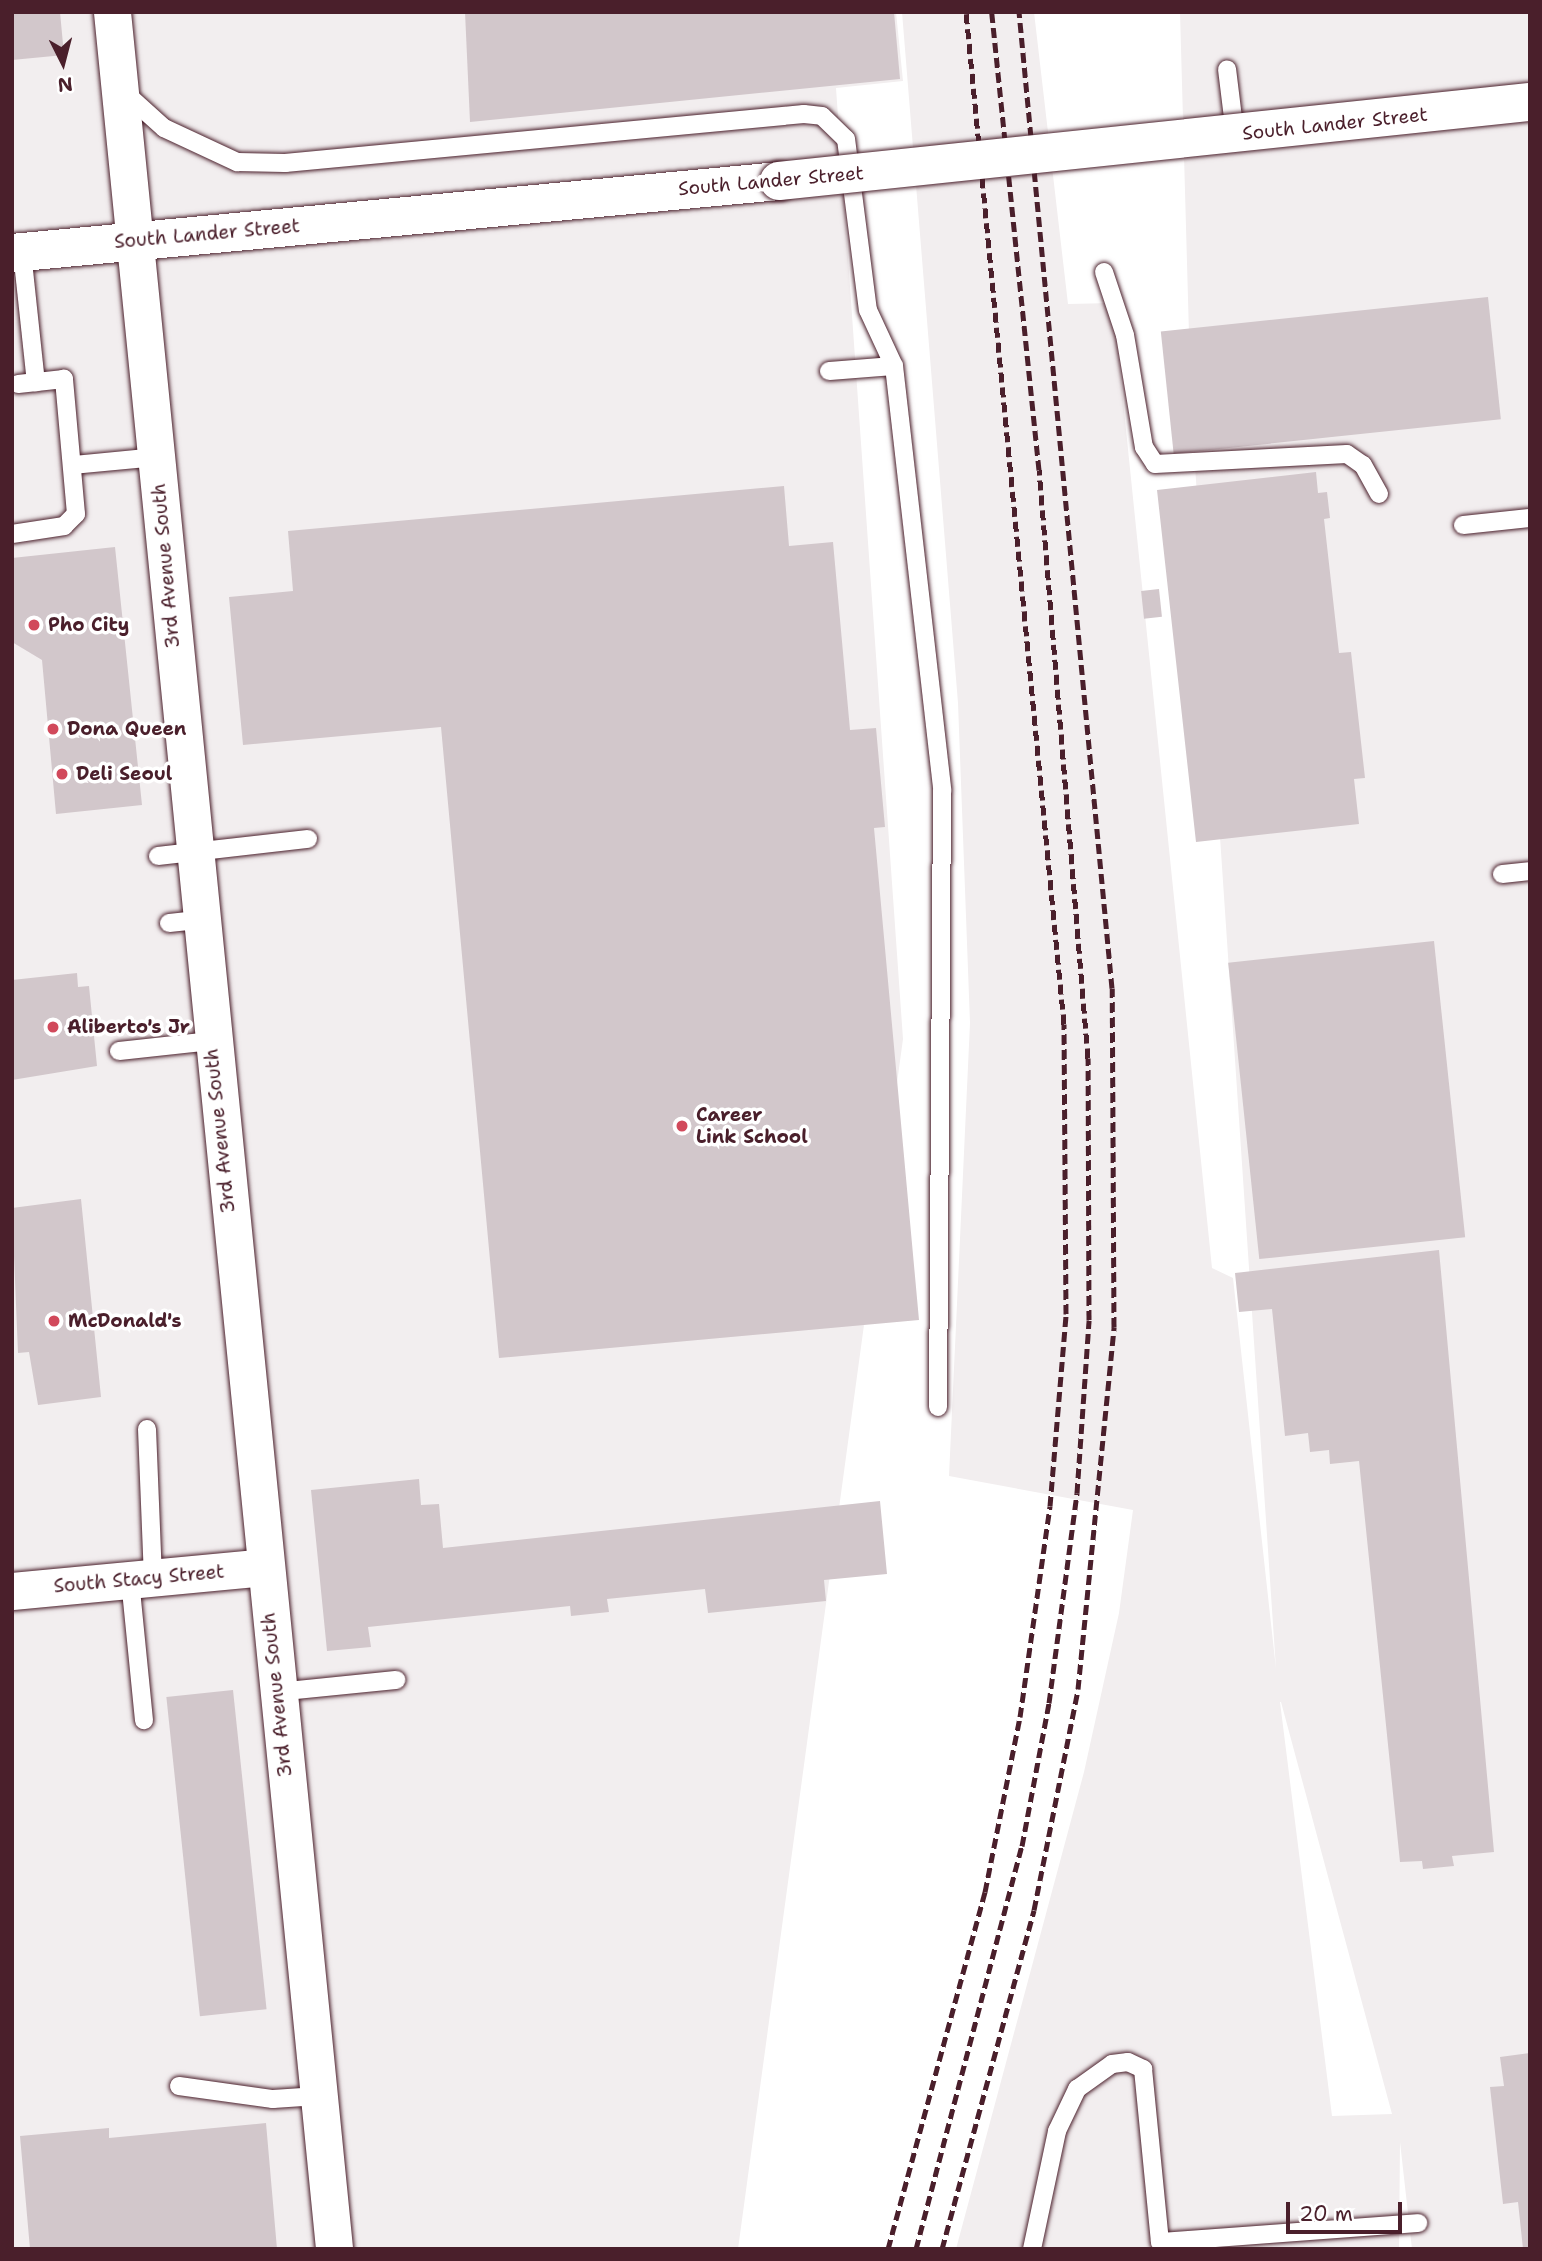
<!DOCTYPE html>
<style>
body{margin:0}
#map{position:relative;width:1542px;height:2261px;overflow:hidden;background:#fff;font-family:"Shantell Sans",sans-serif}
div>[style]{position:absolute}
.built>*{inset:0;background:#f2eeef}
.building>*{inset:0;background:#d2c7cb;transform-origin:0 0}
.roads{filter:drop-shadow(0 0 2px #4a1f2b) drop-shadow(0 0 2px #4a1f2b)}
.lane>*{height:18px;margin:-9px;padding:0 9px;transform-origin:9px;border-radius:9px;background:#fff}
.street>*{height:37px;margin:-18.5px;padding:0 18.5px;transform-origin:18.5px;border-radius:18.5px;background:#fff}
.secondary>*{height:38px;margin:-19px;padding:0 19px;transform-origin:19px;border-radius:19px;background:#fff}
.rail>*{height:5px;margin-top:-2.5px;transform-origin:0;background:repeating-linear-gradient(90deg,#4a1f2b 0 10px,transparent 0 15px)}
.bridges{filter:drop-shadow(0 0 2px #4a1f2b) drop-shadow(0 0 2px #4a1f2b)}
.secondary-bridge>*{height:38px;margin:-19px;padding:0 19px;transform-origin:19px;border-radius:19px;background:#fff}
.dots>*{width:19px;height:19px;translate:-50% -50%;box-sizing:border-box;border:4px solid #fff;border-radius:50%}
span{translate:-50% -50%;white-space:nowrap;text-align:center;line-height:1.15;-webkit-text-stroke:7px #fff;paint-order:stroke}
.street-label{font-size:19px;color:#4a1f2b}
.poi-label{font-size:19px;color:#4a1f2b;font-weight:700}
.left{translate:0 -50%;text-align:left}
.frame{position:absolute;inset:0;border:14px solid #4a1f2b;pointer-events:none}
.north{position:absolute;left:28px;top:28px;width:70px;height:70px;-webkit-text-stroke:5px #fff;paint-order:stroke;rotate:174deg;font-size:19px;font-weight:700;line-height:28px;text-align:center;color:#4a1f2b}
.north::after{content:'';display:block;margin:auto;width:24px;height:32px;background:#4a1f2b;clip-path:polygon(50% 0,100% 100%,50% 72%,0 100%)}
.scale{position:absolute;left:1286px;top:2202px;width:116px;height:32px;box-sizing:border-box;border:4px solid #4a1f2b;border-top:0;padding-left:9px;font-size:21px;line-height:24px;white-space:nowrap;color:#4a1f2b;-webkit-text-stroke:5px #fff;paint-order:stroke}
</style>
<div id="map">
<div class="built">
<i style="clip-path:polygon(12px 12px,896px 12px,903px 81px,836px 88px,903px 1039px,738px 2249px,12px 2249px)"></i>
<i style="clip-path:polygon(evenodd,902px 12px,1034px 12px,1068px 304px,1113px 303px,1212px 1268px,1233px 1278px,1276px 1669px,1191px 406px,1180px 12px,1530px 12px,1530px 2249px,1412px 2249px,1400px 2142px,1399px 2249px,956px 2249px,1084px 1772px,1119px 1613px,1133px 1510px,949px 1476px,970px 1023px,958px 703px,902px 12px,1280px 1702px,1281px 1702px,1392px 2114px,1332px 2116px,1280px 1702px)"></i>
</div>
<div class="building">
<i style="clip-path:polygon(12px 12px,60px 12px,64px 55px,12px 60px)"></i>
<i style="clip-path:polygon(465px 12px,894px 12px,900px 79px,470px 122px)"></i>
<i style="left:1488px;top:297px;width:123px;height:329px;rotate:84deg"></i>
<i style="clip-path:polygon(1316px 472px,1318px 493px,1327px 492px,1330px 518px,1324px 519px,1339px 653px,1351px 652px,1365px 778px,1354px 779px,1359px 824px,1196px 842px,1157px 490px)"></i>
<i style="clip-path:polygon(784px 486px,789px 546px,833px 542px,850px 730px,876px 728px,885px 827px,874px 828px,919px 1320px,499px 1358px,441px 727px,243px 745px,229px 597px,293px 591px,288px 531px)"></i>
<i style="clip-path:polygon(115px 547px,142px 805px,56px 814px,42px 660px,12px 642px,12px 558px)"></i>
<i style="left:1159px;top:589px;width:28px;height:18px;rotate:84deg"></i>
<i style="left:1434px;top:941px;width:298px;height:207px;rotate:84deg"></i>
<i style="clip-path:polygon(77px 973px,78px 987px,89px 986px,97px 1066px,12px 1080px,12px 980px)"></i>
<i style="clip-path:polygon(81px 1199px,101px 1397px,38px 1405px,29px 1352px,18px 1353px,12px 1208px)"></i>
<i style="clip-path:polygon(1439px 1250px,1494px 1852px,1452px 1856px,1454px 1866px,1423px 1869px,1422px 1861px,1400px 1862px,1359px 1461px,1330px 1464px,1329px 1450px,1310px 1452px,1308px 1433px,1285px 1436px,1272px 1309px,1239px 1312px,1235px 1273px)"></i>
<i style="clip-path:polygon(419px 1479px,421px 1505px,439px 1504px,443px 1548px,880px 1501px,887px 1574px,824px 1580px,826px 1601px,708px 1613px,705px 1589px,607px 1599px,609px 1612px,571px 1616px,570px 1606px,368px 1627px,371px 1647px,327px 1651px,311px 1490px)"></i>
<i style="left:233px;top:1690px;width:321px;height:67px;rotate:84deg"></i>
<i style="clip-path:polygon(1530px 2053px,1530px 2249px,1523px 2249px,1518px 2202px,1503px 2204px,1490px 2087px,1504px 2086px,1500px 2057px)"></i>
<i style="clip-path:polygon(266px 2123px,277px 2249px,30px 2249px,20px 2136px,109px 2128px,109px 2138px)"></i>
</div>
<div class="roads">
<div class="lane">
<i style="left:124px;top:92px;width:54px;rotate:42deg"></i>
<i style="left:164px;top:128px;width:81px;rotate:25deg"></i>
<i style="left:237px;top:162px;width:48px;rotate:1.2deg"></i>
<i style="left:285px;top:163px;width:521px;rotate:-5.39deg"></i>
<i style="left:804px;top:114px;width:18px;rotate:6deg"></i>
<i style="left:822px;top:116px;width:33px;rotate:44deg"></i>
<i style="left:846px;top:139px;width:172px;rotate:82.7deg"></i>
<i style="left:868px;top:310px;width:62px;rotate:65.1deg"></i>
<i style="left:894px;top:366px;width:427px;rotate:83.5deg"></i>
<i style="left:942px;top:790px;width:617px;rotate:90.37deg"></i>
<i style="left:1225px;top:127px;width:9px;rotate:-6deg"></i>
<i style="left:1234px;top:126px;width:57px;rotate:-97deg"></i>
<i style="left:22px;top:252px;width:131px;rotate:83.9deg"></i>
<i style="left:1104px;top:272px;width:66px;rotate:71.6deg"></i>
<i style="left:1125px;top:335px;width:114px;rotate:80.4deg"></i>
<i style="left:1144px;top:447px;width:20px;rotate:57deg"></i>
<i style="left:1155px;top:464px;width:192px;rotate:-3deg"></i>
<i style="left:1347px;top:454px;width:19px;rotate:35deg"></i>
<i style="left:1363px;top:465px;width:33px;rotate:61deg"></i>
<i style="left:829px;top:371px;width:65px;rotate:-4.4deg"></i>
<i style="left:73px;top:465px;width:83px;rotate:-5.5deg"></i>
<i style="left:1463px;top:525px;width:67px;rotate:-6deg"></i>
<i style="left:12px;top:534px;width:53px;rotate:-8.7deg"></i>
<i style="left:64px;top:526px;width:17px;rotate:-45deg"></i>
<i style="left:76px;top:514px;width:136px;rotate:-95.1deg"></i>
<i style="left:64px;top:379px;width:46px;rotate:173.8deg"></i>
<i style="left:158px;top:856px;width:151px;rotate:-6.5deg"></i>
<i style="left:1502px;top:874px;width:28px;rotate:-6deg"></i>
<i style="left:169px;top:923px;width:31px;rotate:-6deg"></i>
<i style="left:119px;top:1051px;width:93px;rotate:-6.2deg"></i>
<i style="left:147px;top:1429px;width:148px;rotate:87.7deg"></i>
<i style="left:130px;top:1580px;width:141px;rotate:84.3deg"></i>
<i style="left:277px;top:1692px;width:120px;rotate:-5.8deg"></i>
<i style="left:179px;top:2086px;width:95px;rotate:7.9deg"></i>
<i style="left:273px;top:2099px;width:45px;rotate:-3.8deg"></i>
<i style="left:1032px;top:2249px;width:121px;rotate:-78deg"></i>
<i style="left:1057px;top:2131px;width:47px;rotate:-64.5deg"></i>
<i style="left:1077px;top:2089px;width:43px;rotate:-35.5deg"></i>
<i style="left:1112px;top:2064px;width:16px;rotate:-7deg"></i>
<i style="left:1128px;top:2062px;width:17px;rotate:25deg"></i>
<i style="left:1143px;top:2069px;width:174px;rotate:84.4deg"></i>
<i style="left:1160px;top:2242px;width:259px;rotate:-4.2deg"></i>
</div>
<div class="street">
<i style="left:112px;top:12px;width:2248px;rotate:84.33deg"></i>
<i style="left:12px;top:1591px;width:254px;rotate:-5.4deg"></i>
</div>
<div class="secondary">
<i style="left:12px;top:253px;width:770px;rotate:-5.36deg"></i>
</div>
</div>
<div class="rail">
<i style="left:888px;top:2249px;width:370px;rotate:-74.8deg"></i>
<i style="left:985px;top:1892px;width:178px;rotate:-78.7deg"></i>
<i style="left:1020px;top:1717px;width:213px;rotate:-81.9deg"></i>
<i style="left:1050px;top:1506px;width:193px;rotate:-85.2deg"></i>
<i style="left:1066px;top:1314px;width:290px;rotate:-90.4deg"></i>
<i style="left:1064px;top:1024px;width:1017px;rotate:-95.53deg"></i>
<i style="left:916px;top:2249px;width:417px;rotate:-75.3deg"></i>
<i style="left:1022px;top:1846px;width:146px;rotate:-79.3deg"></i>
<i style="left:1049px;top:1703px;width:212px;rotate:-82.4deg"></i>
<i style="left:1077px;top:1493px;width:173px;rotate:-86deg"></i>
<i style="left:1089px;top:1320px;width:262px;rotate:-90.2deg"></i>
<i style="left:1088px;top:1058px;width:590px;rotate:-94.76deg"></i>
<i style="left:1039px;top:470px;width:460px;rotate:-95.9deg"></i>
<i style="left:942px;top:2249px;width:351px;rotate:-74.8deg"></i>
<i style="left:1034px;top:1910px;width:225px;rotate:-78.7deg"></i>
<i style="left:1078px;top:1689px;width:364px;rotate:-84.3deg"></i>
<i style="left:1114px;top:1327px;width:339px;rotate:-90.3deg"></i>
<i style="left:1112px;top:988px;width:980px;rotate:-95.44deg"></i>
</div>
<div class="bridges">
<div class="secondary-bridge">
<i style="left:779px;top:181px;width:755px;rotate:-6.01deg"></i>
</div>
</div>
<div class="dots">
<i style="left:34px;top:625px;background:#d1495b"></i>
<i style="left:53px;top:729px;background:#d1495b"></i>
<i style="left:62px;top:774px;background:#d1495b"></i>
<i style="left:53px;top:1027px;background:#d1495b"></i>
<i style="left:682px;top:1126px;background:#d1495b"></i>
<i style="left:54px;top:1321px;background:#d1495b"></i>
</div>
<div class="street-label">
<span style="left:1335px;top:124px;rotate:-6deg">South Lander Street</span>
<span style="left:771px;top:181px;rotate:-5deg">South Lander Street</span>
<span style="left:207px;top:234px;rotate:-5deg">South Lander Street</span>
<span style="left:166px;top:566px;rotate:-95deg">3rd Avenue South</span>
<span style="left:220px;top:1131px;rotate:-96deg">3rd Avenue South</span>
<span style="left:139px;top:1579px;rotate:-5deg">South Stacy Street</span>
<span style="left:277px;top:1695px;rotate:-96deg">3rd Avenue South</span>
</div>
<div class="poi-label">
<span class="left" style="left:48px;top:625px">Pho City</span>
<span class="left" style="left:67px;top:729px">Dona Queen</span>
<span class="left" style="left:76px;top:774px">Deli Seoul</span>
<span class="left" style="left:67px;top:1027px">Aliberto's Jr</span>
<span class="left" style="left:696px;top:1126px">Career<br>Link School</span>
<span class="left" style="left:68px;top:1321px">McDonald's</span>
</div>
<div class="frame"></div>
<div class="north">N</div>
<div class="scale">20 m</div>
</div>
